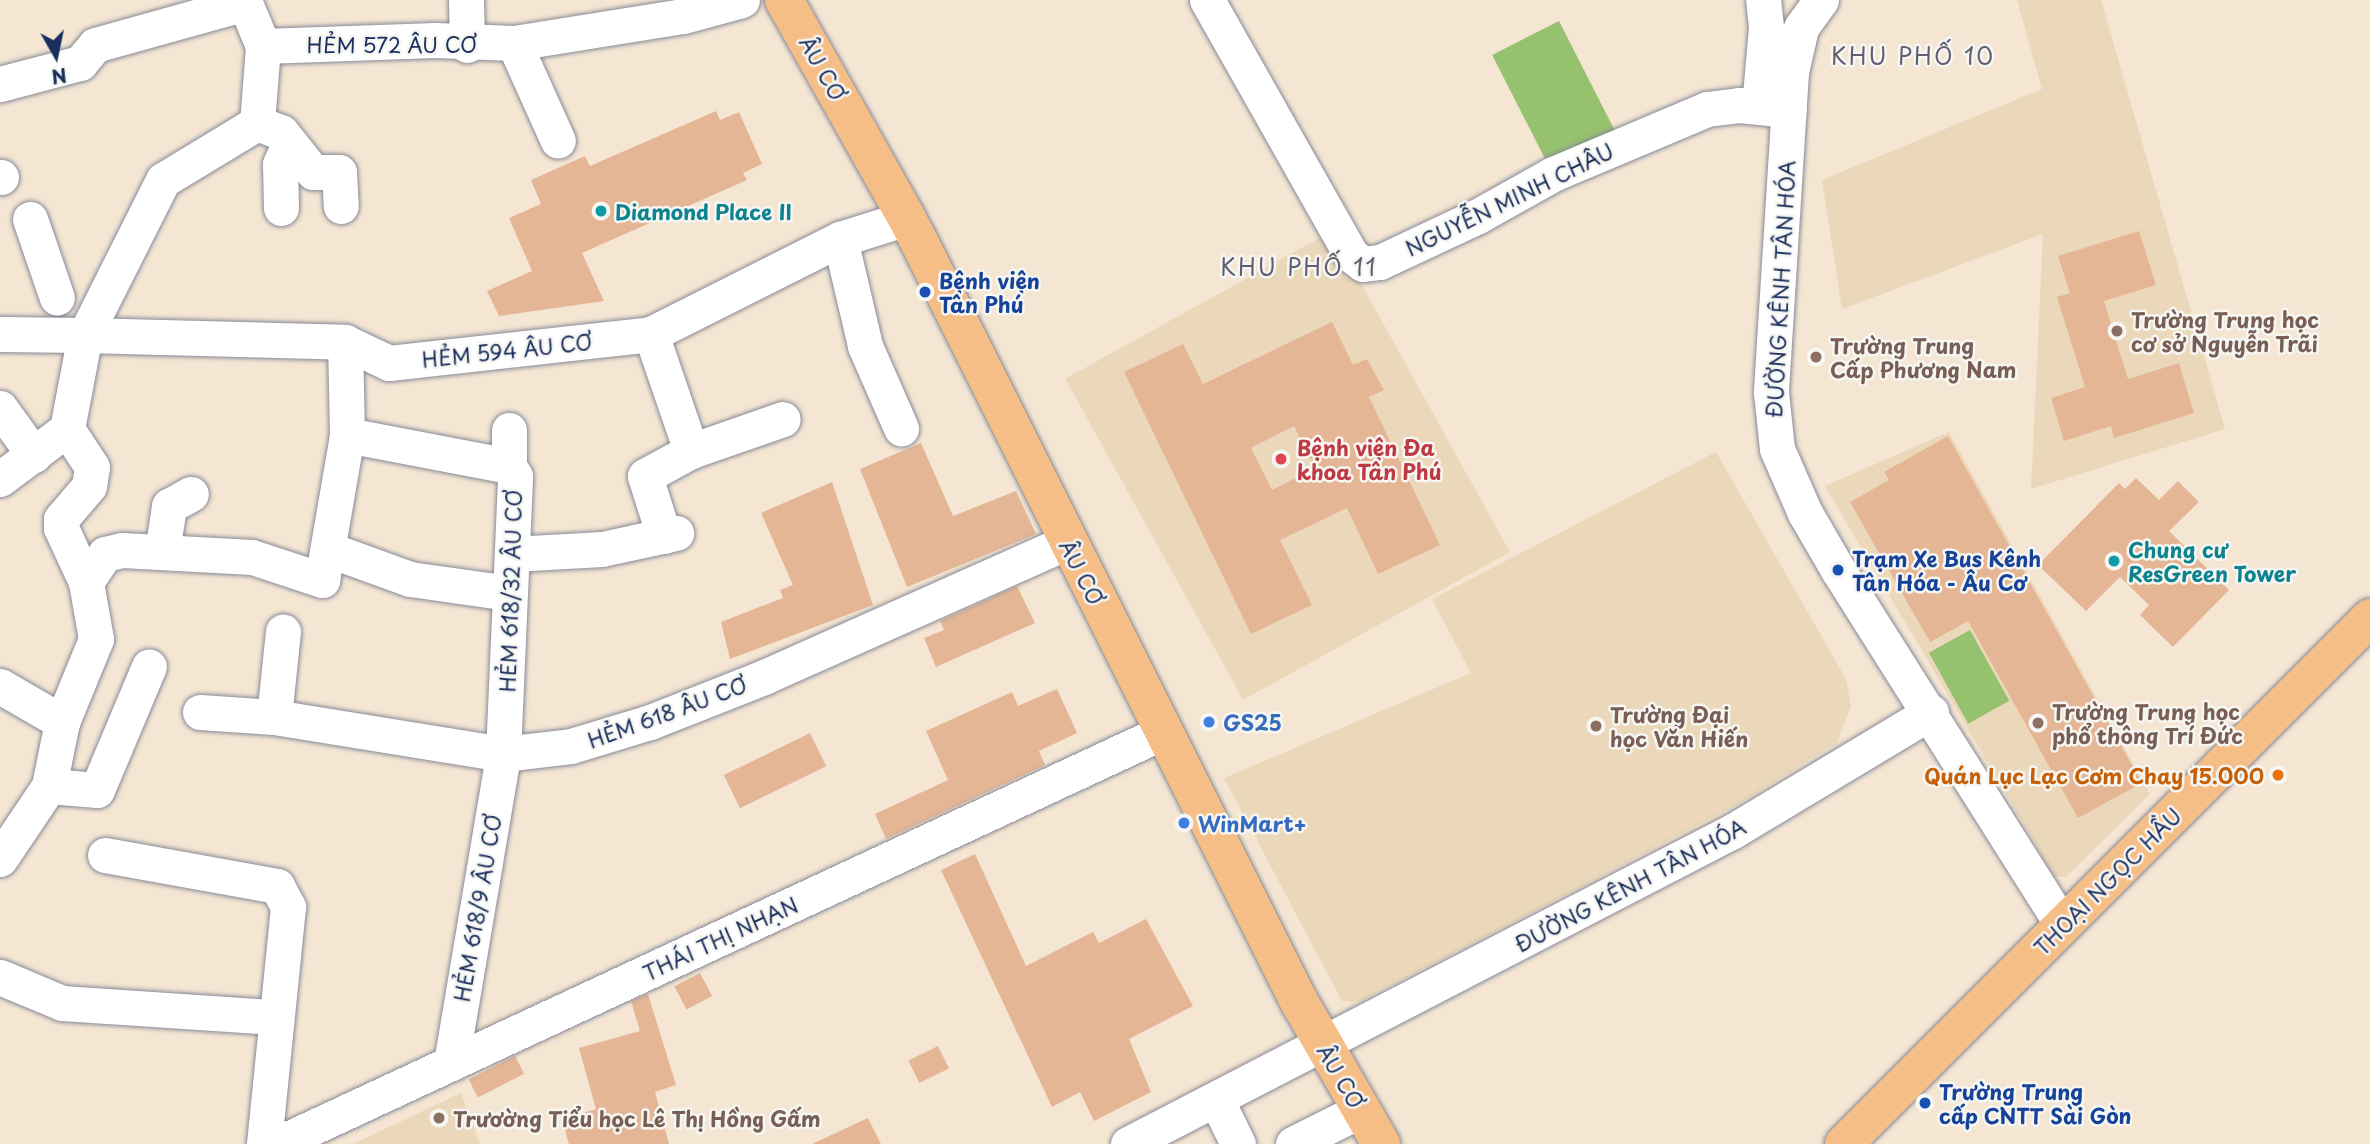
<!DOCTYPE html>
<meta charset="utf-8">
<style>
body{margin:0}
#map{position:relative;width:2370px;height:1144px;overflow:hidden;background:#f4e6d3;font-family:"Playpen Sans",sans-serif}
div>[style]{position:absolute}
.built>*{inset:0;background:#ebd8ba;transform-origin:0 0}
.green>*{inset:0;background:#96c16e;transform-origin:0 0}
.building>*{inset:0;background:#e5b696;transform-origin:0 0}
.roads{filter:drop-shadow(0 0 2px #888a98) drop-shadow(0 0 2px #888a98)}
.minor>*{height:35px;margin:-17.5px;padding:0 17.5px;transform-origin:17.5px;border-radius:17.5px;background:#fff}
.major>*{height:38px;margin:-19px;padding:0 19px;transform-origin:19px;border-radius:19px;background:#f5be86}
.dots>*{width:19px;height:19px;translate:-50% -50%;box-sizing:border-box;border:4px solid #f6f6f2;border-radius:50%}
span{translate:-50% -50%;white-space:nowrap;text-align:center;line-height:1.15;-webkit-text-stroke:5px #f6f6f2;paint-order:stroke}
.street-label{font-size:21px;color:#1b2f5e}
.culture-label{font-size:21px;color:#0d838f;font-weight:700}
.left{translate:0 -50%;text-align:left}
.transit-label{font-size:21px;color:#164399;font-weight:700}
.education-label{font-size:21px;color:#785e54;font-weight:700}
.health-label{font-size:21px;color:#be3a42;font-weight:700}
.shop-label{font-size:21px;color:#366cbe;font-weight:700}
.food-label{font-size:21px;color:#c56008;font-weight:700}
.right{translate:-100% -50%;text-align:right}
.neighbourhood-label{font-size:23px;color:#625e72;letter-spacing:2px}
.north{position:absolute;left:21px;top:21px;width:70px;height:70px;-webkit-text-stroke:5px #f6f6f2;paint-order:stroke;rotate:171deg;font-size:19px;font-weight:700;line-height:28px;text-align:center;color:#1b2f5e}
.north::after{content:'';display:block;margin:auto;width:24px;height:32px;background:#1b2f5e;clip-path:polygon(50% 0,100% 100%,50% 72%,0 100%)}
</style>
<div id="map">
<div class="built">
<i style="clip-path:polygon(2017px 0,2101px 0,2225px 429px,2031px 489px,2043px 234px,1842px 309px,1822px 180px,2042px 89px)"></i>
<i style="left:1332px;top:231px;width:367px;height:305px;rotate:61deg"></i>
<i style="clip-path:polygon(1949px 432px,2150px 794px,2066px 877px,2055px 877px,1825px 486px)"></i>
<i style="clip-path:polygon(1716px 452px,1846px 679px,1851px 706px,1837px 743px,1740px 803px,1569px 893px,1359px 1002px,1342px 1001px,1224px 778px,1471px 673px,1432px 599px)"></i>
<i style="clip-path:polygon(461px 1093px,480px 1144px,353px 1144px)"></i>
</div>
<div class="green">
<i style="left:1559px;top:21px;width:126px;height:75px;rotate:63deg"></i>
<i style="left:1970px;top:630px;width:81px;height:47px;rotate:61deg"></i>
</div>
<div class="building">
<i style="clip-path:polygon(716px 111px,720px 120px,739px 112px,762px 164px,743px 173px,747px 180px,582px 253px,604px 301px,499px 316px,487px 291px,532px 271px,509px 218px,541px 204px,531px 180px,585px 156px,590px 166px)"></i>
<i style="clip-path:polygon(2139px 231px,2156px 285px,2104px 301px,2128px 379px,2179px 363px,2194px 413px,2114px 438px,2111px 426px,2064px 441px,2051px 398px,2085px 387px,2057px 297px,2070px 293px,2058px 256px)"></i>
<i style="clip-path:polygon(evenodd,1332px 322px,1353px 365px,1367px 359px,1384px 390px,1369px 397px,1440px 545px,1378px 574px,1347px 508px,1280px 540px,1312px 605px,1251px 634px,1124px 372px,1183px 344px,1203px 384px,1332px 322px,1294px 426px,1315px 468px,1272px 490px,1251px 448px,1294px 426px)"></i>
<i style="clip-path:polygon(1948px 436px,2142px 783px,2078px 818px,1968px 621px,1930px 642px,1850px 502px,1889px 480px,1884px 472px)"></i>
<i style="clip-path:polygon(921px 443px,953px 516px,1016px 491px,1036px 534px,907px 587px,860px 469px)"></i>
<i style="clip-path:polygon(2136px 478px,2159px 500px,2178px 481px,2199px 502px,2169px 531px,2229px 590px,2173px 647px,2140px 615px,2149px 605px,2120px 577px,2086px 611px,2038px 565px,2119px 483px,2125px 489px)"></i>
<i style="clip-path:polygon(832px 482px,873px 605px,730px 659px,721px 622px,783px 598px,780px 590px,793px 585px,761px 513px)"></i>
<i style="clip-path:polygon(1017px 586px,1035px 623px,936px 667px,924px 638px,944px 630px,940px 621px)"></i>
<i style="clip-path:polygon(1057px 689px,1077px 733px,1039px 751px,1045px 765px,886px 839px,875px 814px,948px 780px,926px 731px,1012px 692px,1018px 706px)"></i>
<i style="left:810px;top:733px;width:37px;height:96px;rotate:64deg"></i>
<i style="clip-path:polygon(975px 854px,1026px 966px,1093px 932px,1099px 943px,1146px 919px,1193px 1006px,1129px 1039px,1151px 1092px,1094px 1121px,1080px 1092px,1052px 1107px,941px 870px)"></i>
<i style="left:700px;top:973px;width:26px;height:29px;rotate:62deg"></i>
<i style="clip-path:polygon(648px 994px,676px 1085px,655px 1092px,669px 1144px,569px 1144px,563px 1124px,571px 1121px,570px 1117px,596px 1109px,579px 1048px,640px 1031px,631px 1001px)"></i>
<i style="left:938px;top:1046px;width:25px;height:33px;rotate:64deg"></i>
<i style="left:515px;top:1056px;width:20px;height:52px;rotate:63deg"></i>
<i style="clip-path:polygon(868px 1118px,881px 1144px,812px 1144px)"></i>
</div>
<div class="roads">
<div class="minor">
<i style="left:466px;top:0;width:45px;rotate:88.7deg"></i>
<i style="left:1207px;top:0;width:293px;rotate:60.5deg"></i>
<i style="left:1351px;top:255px;width:15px;rotate:37deg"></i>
<i style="left:1363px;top:264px;width:17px;rotate:-7deg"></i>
<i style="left:1380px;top:262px;width:108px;rotate:-25.1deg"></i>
<i style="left:1478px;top:216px;width:86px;rotate:-29.2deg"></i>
<i style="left:1553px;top:174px;width:167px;rotate:-22.9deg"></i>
<i style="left:1707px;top:109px;width:32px;rotate:-7deg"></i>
<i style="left:1739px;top:105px;width:50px;rotate:5.7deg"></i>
<i style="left:1821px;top:0;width:34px;rotate:126deg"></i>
<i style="left:1801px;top:28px;width:45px;rotate:102.8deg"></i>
<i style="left:1791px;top:72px;width:321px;rotate:93.6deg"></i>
<i style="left:1771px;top:392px;width:57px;rotate:84deg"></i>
<i style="left:1777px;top:449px;width:70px;rotate:66.4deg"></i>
<i style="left:1805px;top:513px;width:66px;rotate:59.9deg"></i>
<i style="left:1838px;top:570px;width:419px;rotate:57.7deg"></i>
<i style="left:514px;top:43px;width:107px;rotate:65.8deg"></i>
<i style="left:0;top:84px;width:83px;rotate:-14.7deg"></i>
<i style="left:80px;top:63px;width:23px;rotate:-50deg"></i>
<i style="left:95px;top:45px;width:156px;rotate:-15.6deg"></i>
<i style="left:245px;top:3px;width:47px;rotate:67.3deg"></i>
<i style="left:263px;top:46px;width:172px;rotate:-2deg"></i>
<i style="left:435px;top:40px;width:79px;rotate:2.2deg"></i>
<i style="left:514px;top:43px;width:171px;rotate:-9.1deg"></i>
<i style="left:683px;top:16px;width:61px;rotate:-15.2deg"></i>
<i style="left:1759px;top:107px;width:80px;rotate:-85deg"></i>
<i style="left:1766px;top:27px;width:27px;rotate:-96deg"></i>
<i style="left:257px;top:123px;width:26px;rotate:21deg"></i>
<i style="left:281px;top:132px;width:51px;rotate:51.3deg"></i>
<i style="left:313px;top:172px;width:26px"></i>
<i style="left:339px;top:172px;width:34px;rotate:87deg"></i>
<i style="left:0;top:177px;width:1px"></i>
<i style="left:281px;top:208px;width:44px;rotate:-91.3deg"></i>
<i style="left:280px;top:164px;width:20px;rotate:-66deg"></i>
<i style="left:30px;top:219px;width:83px;rotate:71.1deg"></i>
<i style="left:840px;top:239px;width:110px;rotate:76.8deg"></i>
<i style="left:865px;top:346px;width:90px;rotate:66.3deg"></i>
<i style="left:0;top:334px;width:85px;rotate:0.7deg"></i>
<i style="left:85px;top:335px;width:174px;rotate:-63.3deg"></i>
<i style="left:163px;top:180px;width:110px;rotate:-31.2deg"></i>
<i style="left:257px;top:123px;width:77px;rotate:-85.5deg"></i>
<i style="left:651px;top:334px;width:124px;rotate:71.1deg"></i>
<i style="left:691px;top:451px;width:97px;rotate:-19.2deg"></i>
<i style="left:0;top:408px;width:58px;rotate:54.1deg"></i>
<i style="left:347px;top:435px;width:165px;rotate:10.8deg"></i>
<i style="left:0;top:479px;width:84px;rotate:-36.7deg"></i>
<i style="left:67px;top:429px;width:96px;rotate:-79.2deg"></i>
<i style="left:85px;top:335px;width:260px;rotate:1.5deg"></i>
<i style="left:345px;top:342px;width:49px;rotate:25.5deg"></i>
<i style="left:389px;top:363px;width:264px;rotate:-6.3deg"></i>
<i style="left:651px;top:334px;width:212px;rotate:-26.7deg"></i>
<i style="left:840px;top:239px;width:70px;rotate:-17.4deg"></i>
<i style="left:664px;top:536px;width:63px;rotate:-107.6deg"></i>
<i style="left:645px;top:476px;width:52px;rotate:-28.5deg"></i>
<i style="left:330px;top:550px;width:85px;rotate:19.9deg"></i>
<i style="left:410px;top:579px;width:101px;rotate:8deg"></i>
<i style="left:162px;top:552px;width:47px;rotate:-81.3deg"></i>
<i style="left:169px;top:506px;width:25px;rotate:-29deg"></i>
<i style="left:512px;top:554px;width:90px;rotate:-3.2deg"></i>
<i style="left:602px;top:549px;width:76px;rotate:-12.2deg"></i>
<i style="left:86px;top:582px;width:34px;rotate:-56deg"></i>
<i style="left:105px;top:554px;width:17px;rotate:-13deg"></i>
<i style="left:122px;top:550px;width:130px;rotate:3.1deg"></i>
<i style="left:252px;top:557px;width:74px;rotate:18.2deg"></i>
<i style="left:322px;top:580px;width:147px;rotate:-80.2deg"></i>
<i style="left:347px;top:435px;width:93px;rotate:-91.2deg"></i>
<i style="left:0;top:686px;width:72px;rotate:30.1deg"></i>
<i style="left:200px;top:712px;width:74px;rotate:3.9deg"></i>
<i style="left:274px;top:717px;width:232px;rotate:9.2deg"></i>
<i style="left:503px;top:754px;width:68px;rotate:-6.7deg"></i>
<i style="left:571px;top:746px;width:83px;rotate:-16.9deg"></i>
<i style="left:650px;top:722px;width:123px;rotate:-21.5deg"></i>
<i style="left:764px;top:677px;width:332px;rotate:-24deg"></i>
<i style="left:274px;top:717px;width:86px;rotate:-84deg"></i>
<i style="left:49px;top:786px;width:48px;rotate:4.8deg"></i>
<i style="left:97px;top:790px;width:134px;rotate:-67.2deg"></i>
<i style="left:105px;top:855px;width:175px;rotate:10.2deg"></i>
<i style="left:277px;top:886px;width:24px;rotate:62deg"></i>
<i style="left:288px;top:907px;width:238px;rotate:95.8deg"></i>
<i style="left:0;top:859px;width:88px;rotate:-56.1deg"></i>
<i style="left:49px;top:786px;width:65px;rotate:-78.5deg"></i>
<i style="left:62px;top:722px;width:90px;rotate:-67.7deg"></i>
<i style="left:96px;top:639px;width:58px;rotate:-100deg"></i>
<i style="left:86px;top:582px;width:60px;rotate:-114.8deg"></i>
<i style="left:61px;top:528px;width:9px;rotate:-90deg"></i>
<i style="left:61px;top:519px;width:43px;rotate:-49.7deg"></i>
<i style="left:89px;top:486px;width:19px;rotate:-81deg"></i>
<i style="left:92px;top:467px;width:45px;rotate:-123.3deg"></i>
<i style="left:0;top:977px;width:67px;rotate:22.8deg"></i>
<i style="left:62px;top:1003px;width:213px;rotate:3.8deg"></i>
<i style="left:451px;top:1063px;width:313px;rotate:-80.4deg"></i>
<i style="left:503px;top:754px;width:278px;rotate:-87.5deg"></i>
<i style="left:515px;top:476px;width:12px;rotate:-121deg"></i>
<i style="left:509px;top:466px;width:36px;rotate:-90deg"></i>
<i style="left:1216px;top:1099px;width:50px;rotate:63.9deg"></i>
<i style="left:277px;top:1144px;width:977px;rotate:-24.94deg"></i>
<i style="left:1128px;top:1144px;width:681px;rotate:-27.36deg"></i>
<i style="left:1733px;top:831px;width:231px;rotate:-31deg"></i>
<i style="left:1293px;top:1144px;width:76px;rotate:-26.6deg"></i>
</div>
<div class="major">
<i style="left:784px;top:0;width:250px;rotate:60.6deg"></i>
<i style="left:907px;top:218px;width:878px;rotate:63.41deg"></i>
<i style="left:1300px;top:1003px;width:163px;rotate:60.1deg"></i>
<i style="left:1844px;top:1144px;width:744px;rotate:-45deg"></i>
</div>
</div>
<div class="dots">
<i style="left:601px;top:211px;background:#0f9aa8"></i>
<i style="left:925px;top:292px;background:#1a4fb4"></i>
<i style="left:2117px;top:331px;background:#8d6e63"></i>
<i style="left:1816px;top:357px;background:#8d6e63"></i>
<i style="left:1281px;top:459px;background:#e0444e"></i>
<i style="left:2114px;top:561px;background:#0f9aa8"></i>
<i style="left:1838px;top:570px;background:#1a4fb4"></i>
<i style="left:1209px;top:722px;background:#3f7fe0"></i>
<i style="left:2038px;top:723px;background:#8d6e63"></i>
<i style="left:1596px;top:726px;background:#8d6e63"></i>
<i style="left:2278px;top:775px;background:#e8710a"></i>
<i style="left:1184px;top:823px;background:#3f7fe0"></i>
<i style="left:1925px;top:1103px;background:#1a4fb4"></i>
<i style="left:439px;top:1118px;background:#8d6e63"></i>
</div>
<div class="street-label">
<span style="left:392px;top:44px">HẺM 572 ÂU CƠ</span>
<span style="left:823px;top:68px;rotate:61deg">ÂU CƠ</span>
<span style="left:1509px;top:199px;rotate:-26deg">NGUYỄN MINH CHÂU</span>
<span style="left:1780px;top:289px;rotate:-87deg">ĐƯỜNG KÊNH TÂN HÓA</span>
<span style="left:507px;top:350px;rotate:-6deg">HẺM 594 ÂU CƠ</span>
<span style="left:1082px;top:572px;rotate:63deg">ÂU CƠ</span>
<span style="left:510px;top:591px;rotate:-88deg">HẺM 618/32 ÂU CƠ</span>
<span style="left:667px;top:712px;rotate:-20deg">HẺM 618 ÂU CƠ</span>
<span style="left:2107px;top:881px;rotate:-45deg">THOẠI NGỌC HẦU</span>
<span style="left:1630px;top:885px;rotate:-28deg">ĐƯỜNG KÊNH TÂN HÓA</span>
<span style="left:477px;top:908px;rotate:-80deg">HẺM 618/9 ÂU CƠ</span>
<span style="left:720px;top:938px;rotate:-25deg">THÁI THỊ NHẠN</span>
<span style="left:1341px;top:1076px;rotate:60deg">ÂU CƠ</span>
</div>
<div class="culture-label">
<span class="left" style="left:615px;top:211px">Diamond Place II</span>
<span class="left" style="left:2128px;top:561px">Chung cư<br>ResGreen Tower</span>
</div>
<div class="transit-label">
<span class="left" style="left:939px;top:292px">Bệnh viện<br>Tân Phú</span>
<span class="left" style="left:1852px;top:570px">Trạm Xe Bus Kênh<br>Tân Hóa - Âu Cơ</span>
<span class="left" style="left:1939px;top:1103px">Trường Trung<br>cấp CNTT Sài Gòn</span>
</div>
<div class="education-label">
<span class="left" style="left:2131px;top:331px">Trường Trung học<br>cơ sở Nguyễn Trãi</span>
<span class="left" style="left:1830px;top:357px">Trường Trung<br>Cấp Phương Nam</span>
<span class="left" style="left:2052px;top:723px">Trường Trung học<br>phổ thông Trí Đức</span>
<span class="left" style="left:1610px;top:726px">Trường Đại<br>học Văn Hiến</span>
<span class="left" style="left:453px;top:1118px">Trươờng Tiểu học Lê Thị Hồng Gấm</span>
</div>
<div class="health-label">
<span class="left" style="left:1297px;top:459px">Bệnh viện Đa<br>khoa Tân Phú</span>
</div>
<div class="shop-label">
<span class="left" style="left:1223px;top:722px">GS25</span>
<span class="left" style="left:1198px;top:823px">WinMart+</span>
</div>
<div class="food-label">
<span class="right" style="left:2264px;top:775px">Quán Lục Lạc Cơm Chay 15.000</span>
</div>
<div class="neighbourhood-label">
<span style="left:1913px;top:56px">KHU PHỐ 10</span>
<span style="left:1299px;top:267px">KHU PHỐ 11</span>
</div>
<div class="north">N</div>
</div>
